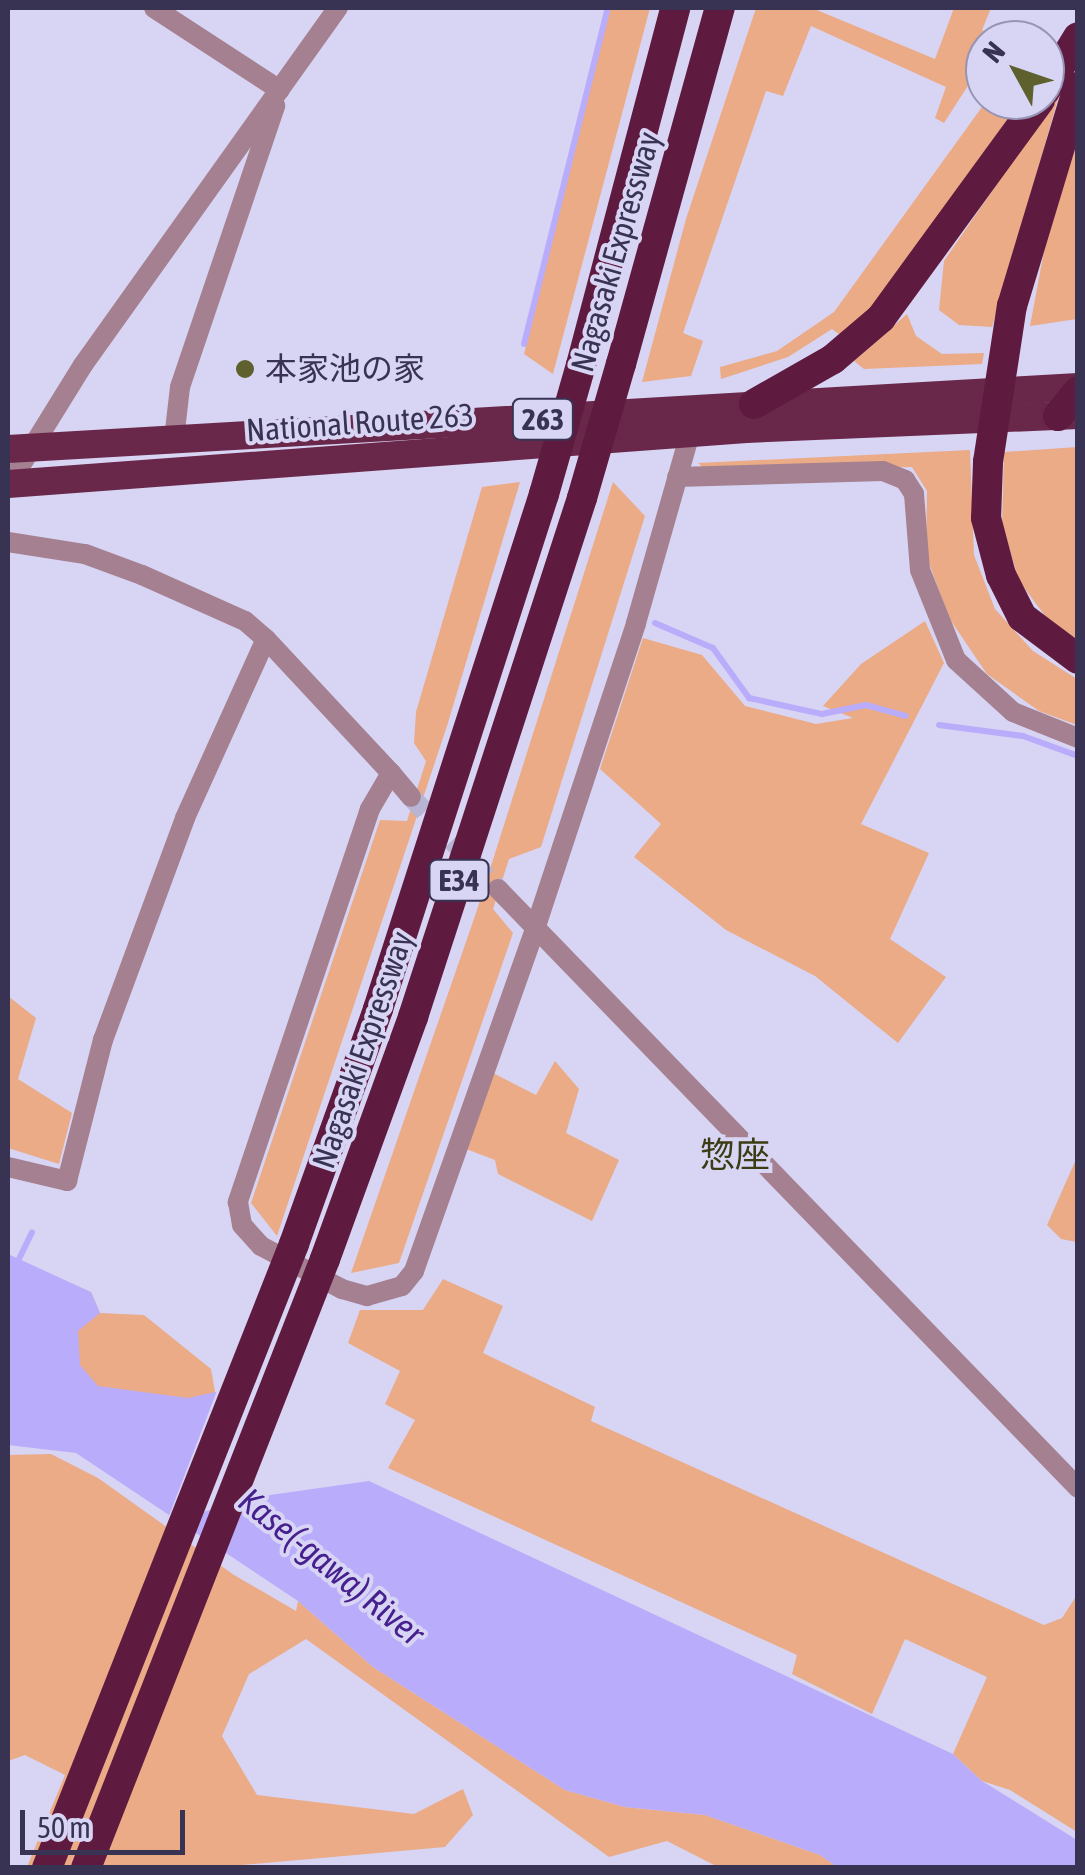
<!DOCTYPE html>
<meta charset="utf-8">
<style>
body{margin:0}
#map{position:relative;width:1085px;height:1875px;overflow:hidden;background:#d8d4f4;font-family:"Asap Condensed","Noto Sans JP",sans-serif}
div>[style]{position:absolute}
.green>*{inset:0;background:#eaab86}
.water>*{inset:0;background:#b9acfa}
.pier>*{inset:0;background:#d8d4f4}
.stream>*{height:6px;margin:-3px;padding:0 3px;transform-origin:3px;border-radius:3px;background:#b9acfa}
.minor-tunnel>*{height:20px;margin-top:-10px;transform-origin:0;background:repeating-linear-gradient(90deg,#b8b4d4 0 20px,transparent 0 30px)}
.minor>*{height:20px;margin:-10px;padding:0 10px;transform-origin:10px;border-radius:10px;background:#a48090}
.trunk>*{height:28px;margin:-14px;padding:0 14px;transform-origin:14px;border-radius:14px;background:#69284a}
.motorway>*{height:30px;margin:-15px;padding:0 15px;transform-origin:15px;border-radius:15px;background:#5f1a3f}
.motorway-bridge>*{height:30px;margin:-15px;padding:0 15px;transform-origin:15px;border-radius:15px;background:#5f1a3f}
.dots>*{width:28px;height:28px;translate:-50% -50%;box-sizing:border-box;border:5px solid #d8d4f4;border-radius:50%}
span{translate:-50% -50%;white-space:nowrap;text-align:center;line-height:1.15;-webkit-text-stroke:8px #d8d4f4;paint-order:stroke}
.shield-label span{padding:2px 8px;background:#d8d4f4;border:2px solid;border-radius:8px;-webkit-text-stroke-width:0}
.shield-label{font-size:30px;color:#393353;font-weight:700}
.street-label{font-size:32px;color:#393353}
.poi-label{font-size:32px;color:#393353}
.left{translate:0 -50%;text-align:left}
.neighbourhood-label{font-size:35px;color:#3b3c13}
.water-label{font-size:35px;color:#45208e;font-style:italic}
.frame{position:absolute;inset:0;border:10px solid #393353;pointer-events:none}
.north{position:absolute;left:965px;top:20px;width:100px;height:100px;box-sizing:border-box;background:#d8d4f4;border:2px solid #9894b4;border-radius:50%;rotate:310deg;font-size:28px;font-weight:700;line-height:40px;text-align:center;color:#393353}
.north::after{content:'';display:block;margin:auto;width:35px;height:45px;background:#5e602d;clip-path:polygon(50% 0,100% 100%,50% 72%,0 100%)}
.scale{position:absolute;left:20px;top:1810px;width:165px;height:45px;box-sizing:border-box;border:5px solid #393353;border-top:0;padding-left:12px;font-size:30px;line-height:35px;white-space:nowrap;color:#393353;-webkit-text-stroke:8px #d8d4f4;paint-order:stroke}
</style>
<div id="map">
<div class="green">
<i style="clip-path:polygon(610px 8px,650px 8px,553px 374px,524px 354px)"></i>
<i style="clip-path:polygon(756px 8px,812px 8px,935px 59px,954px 8px,991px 8px,982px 30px,998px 39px,985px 40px,985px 59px,944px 123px,935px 118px,946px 87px,811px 26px,783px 96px,766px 91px,683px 333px,703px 341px,691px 376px,642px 382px,686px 219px)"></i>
<i style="clip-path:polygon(1060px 92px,992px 327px,959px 325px,939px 310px,944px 261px)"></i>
<i style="clip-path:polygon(987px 100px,1021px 100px,879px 301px,840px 335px,832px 329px,788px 357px,721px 379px,720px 367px,777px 351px,834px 312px)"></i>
<i style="clip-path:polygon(1077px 137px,1077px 319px,1030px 326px,1053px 203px)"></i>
<i style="clip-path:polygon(907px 314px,916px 336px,942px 354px,984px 353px,982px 364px,864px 369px,854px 361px)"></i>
<i style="clip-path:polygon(1077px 447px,1077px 639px,1052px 625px,1019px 581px,1002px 524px,1004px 452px)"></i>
<i style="clip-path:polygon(970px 450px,974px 555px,995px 609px,1033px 651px,1077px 679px,1077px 725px,1039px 711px,987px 674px,949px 618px,926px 555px,927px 491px,912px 467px,707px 471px,698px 463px)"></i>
<i style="clip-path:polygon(520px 482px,447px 726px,277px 1236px,251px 1203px,380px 820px,407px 821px,426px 761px,414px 743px,416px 712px,482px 487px)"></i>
<i style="clip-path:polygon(613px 482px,645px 516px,541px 847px,509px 859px,493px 909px,513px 933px,399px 1263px,351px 1273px,476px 913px)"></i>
<i style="clip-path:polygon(925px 621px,944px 663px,861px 824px,929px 853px,890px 939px,946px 977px,898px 1043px,815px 976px,726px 930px,634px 857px,661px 824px,600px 769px,643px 638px,702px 655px,745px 706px,816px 724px,853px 718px,823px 706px,861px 664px)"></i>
<i style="clip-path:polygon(8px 996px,36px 1018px,18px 1079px,72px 1113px,59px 1164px,8px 1148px)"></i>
<i style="clip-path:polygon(555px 1061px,579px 1089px,566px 1133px,619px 1160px,592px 1221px,498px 1174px,495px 1160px,466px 1149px,493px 1073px,536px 1095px)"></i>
<i style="clip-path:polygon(1077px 1157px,1077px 1242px,1061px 1239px,1047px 1225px)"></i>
<i style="clip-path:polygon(8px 1266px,71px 1296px,91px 1292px,100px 1313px,144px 1315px,211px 1369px,215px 1392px,304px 1427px,86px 1402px)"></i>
<i style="clip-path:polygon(443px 1279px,503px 1306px,483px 1353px,595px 1407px,591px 1421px,1044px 1625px,1062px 1618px,1077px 1595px,1077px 1832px,1010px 1790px,982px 1781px,953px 1754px,987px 1677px,905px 1639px,872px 1714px,792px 1674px,797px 1655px,388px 1468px,415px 1420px,385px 1404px,400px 1371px,348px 1343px,360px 1310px,423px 1310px)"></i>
<i style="clip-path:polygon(51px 1454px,98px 1478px,234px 1575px,296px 1611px,298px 1601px,373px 1667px,565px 1790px,625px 1807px,705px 1815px,820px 1855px,837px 1867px,718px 1867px,667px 1841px,609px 1857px,306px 1639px,249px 1674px,222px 1736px,257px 1795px,414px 1814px,463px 1789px,473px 1815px,445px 1847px,208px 1868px,27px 1867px,65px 1775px,25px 1755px,8px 1761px,8px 1455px)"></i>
</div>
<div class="water">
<i style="clip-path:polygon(8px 1254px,91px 1292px,100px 1313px,78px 1331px,80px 1365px,98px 1386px,188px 1398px,215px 1392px,304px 1427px,369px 1481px,953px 1754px,982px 1781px,1077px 1840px,1077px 1867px,837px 1867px,820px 1855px,705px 1815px,625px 1807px,565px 1790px,373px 1667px,298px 1601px,76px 1453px,8px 1445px)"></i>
</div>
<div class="pier">
<i style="clip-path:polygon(218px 1388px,306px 1423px,369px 1481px,256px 1497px,175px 1520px,174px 1526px,167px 1521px)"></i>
</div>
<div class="stream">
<i style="left:524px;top:344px;width:346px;rotate:-76deg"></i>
<i style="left:655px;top:623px;width:63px;rotate:23.3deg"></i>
<i style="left:713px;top:648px;width:62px;rotate:54.2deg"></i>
<i style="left:749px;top:698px;width:75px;rotate:12.4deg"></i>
<i style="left:822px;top:714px;width:45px;rotate:-11.6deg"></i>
<i style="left:866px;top:705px;width:41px;rotate:15.4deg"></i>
<i style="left:939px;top:725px;width:85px;rotate:7.5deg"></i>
<i style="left:1023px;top:736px;width:59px;rotate:20deg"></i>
<i style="left:17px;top:1263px;width:34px;rotate:-64deg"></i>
</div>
<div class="minor-tunnel">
<i style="left:411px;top:797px;width:127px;rotate:46.6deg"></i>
</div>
<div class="minor">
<i style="left:154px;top:8px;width:150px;rotate:33.1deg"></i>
<i style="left:174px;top:439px;width:52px;rotate:-83.4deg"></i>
<i style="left:180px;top:387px;width:297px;rotate:-71.3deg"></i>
<i style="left:677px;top:477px;width:206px;rotate:-1.7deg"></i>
<i style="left:883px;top:471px;width:24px;rotate:22deg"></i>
<i style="left:905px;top:480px;width:17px;rotate:57deg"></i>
<i style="left:914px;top:494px;width:76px;rotate:85.5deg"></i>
<i style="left:920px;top:570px;width:97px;rotate:68.2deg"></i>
<i style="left:956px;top:660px;width:77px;rotate:42.4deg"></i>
<i style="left:1013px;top:712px;width:70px;rotate:21.8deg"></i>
<i style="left:8px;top:486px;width:142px;rotate:-58.2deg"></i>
<i style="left:83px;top:365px;width:439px;rotate:-54.5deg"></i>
<i style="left:8px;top:542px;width:78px;rotate:8.9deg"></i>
<i style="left:85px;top:554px;width:61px;rotate:20.2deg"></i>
<i style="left:142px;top:575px;width:113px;rotate:24.1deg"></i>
<i style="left:245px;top:621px;width:28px;rotate:41deg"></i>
<i style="left:391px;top:773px;width:31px;rotate:50deg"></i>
<i style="left:498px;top:889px;width:834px;rotate:45.92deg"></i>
<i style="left:8px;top:1167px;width:61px;rotate:13.3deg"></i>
<i style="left:67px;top:1181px;width:146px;rotate:-75.7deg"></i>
<i style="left:103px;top:1040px;width:237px;rotate:-69.7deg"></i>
<i style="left:185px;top:818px;width:196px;rotate:-65.7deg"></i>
<i style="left:266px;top:639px;width:183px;rotate:47deg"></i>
<i style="left:391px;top:773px;width:42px;rotate:120.3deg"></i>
<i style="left:370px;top:809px;width:415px;rotate:108.6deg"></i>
<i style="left:238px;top:1202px;width:23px;rotate:80deg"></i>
<i style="left:242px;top:1225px;width:28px;rotate:48deg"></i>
<i style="left:261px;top:1246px;width:92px;rotate:28deg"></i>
<i style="left:342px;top:1289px;width:26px;rotate:16deg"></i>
<i style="left:367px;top:1296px;width:36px;rotate:-16deg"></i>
<i style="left:402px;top:1286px;width:19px;rotate:-51deg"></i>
<i style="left:414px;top:1271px;width:363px;rotate:-70.5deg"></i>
<i style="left:535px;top:929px;width:322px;rotate:-71.7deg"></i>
<i style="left:636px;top:623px;width:198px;rotate:-74.1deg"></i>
</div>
<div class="trunk">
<i style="left:8px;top:449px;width:1072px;rotate:-3.32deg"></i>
<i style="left:8px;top:484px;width:740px;rotate:-4.26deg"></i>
<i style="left:746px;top:429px;width:332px;rotate:-2.4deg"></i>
</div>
<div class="motorway">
<i style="left:1045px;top:91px;width:63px;rotate:-58.6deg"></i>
<i style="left:1012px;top:306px;width:229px;rotate:-73.2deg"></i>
<i style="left:621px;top:364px;width:370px;rotate:-74.5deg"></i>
<i style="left:581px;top:365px;width:369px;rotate:-75.2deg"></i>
<i style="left:754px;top:404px;width:91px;rotate:-29.7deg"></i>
<i style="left:833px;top:359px;width:63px;rotate:-40.5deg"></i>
<i style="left:881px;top:318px;width:270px;rotate:-53.9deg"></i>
<i style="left:1058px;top:416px;width:32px;rotate:-51deg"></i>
<i style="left:988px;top:462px;width:56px;rotate:92deg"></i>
<i style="left:986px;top:518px;width:59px;rotate:75.3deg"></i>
<i style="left:1001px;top:575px;width:47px;rotate:63.4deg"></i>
<i style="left:1022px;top:617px;width:70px;rotate:36.9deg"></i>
<i style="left:294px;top:1244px;width:250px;rotate:-70.3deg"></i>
<i style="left:378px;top:1009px;width:541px;rotate:-72.13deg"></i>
<i style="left:325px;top:1259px;width:258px;rotate:-70deg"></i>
<i style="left:413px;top:1017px;width:546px;rotate:-71.96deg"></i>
</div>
<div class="motorway-bridge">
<i style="left:988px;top:462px;width:158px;rotate:-81.3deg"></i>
<i style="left:544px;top:494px;width:134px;rotate:-74deg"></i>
<i style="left:582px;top:498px;width:140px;rotate:-73.8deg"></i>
<i style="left:47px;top:1868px;width:671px;rotate:-68.4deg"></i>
<i style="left:86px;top:1868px;width:654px;rotate:-68.57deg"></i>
</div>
<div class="dots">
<i style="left:245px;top:369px;background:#5e602d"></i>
</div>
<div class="shield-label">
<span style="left:543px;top:419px">263</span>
<span style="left:459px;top:880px">E34</span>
</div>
<div class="street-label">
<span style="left:616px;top:252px;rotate:-74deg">Nagasaki Expressway</span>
<span style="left:360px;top:423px;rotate:-4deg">National Route 263</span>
<span style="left:363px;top:1050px;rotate:-71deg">Nagasaki Expressway</span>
</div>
<div class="poi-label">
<span class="left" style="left:265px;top:369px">本家池の家</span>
</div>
<div class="neighbourhood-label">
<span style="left:735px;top:1154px">惣座</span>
</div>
<div class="water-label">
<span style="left:332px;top:1566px;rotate:39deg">Kase(-gawa) River</span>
</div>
<div class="frame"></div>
<div class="north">N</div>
<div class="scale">50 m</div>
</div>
